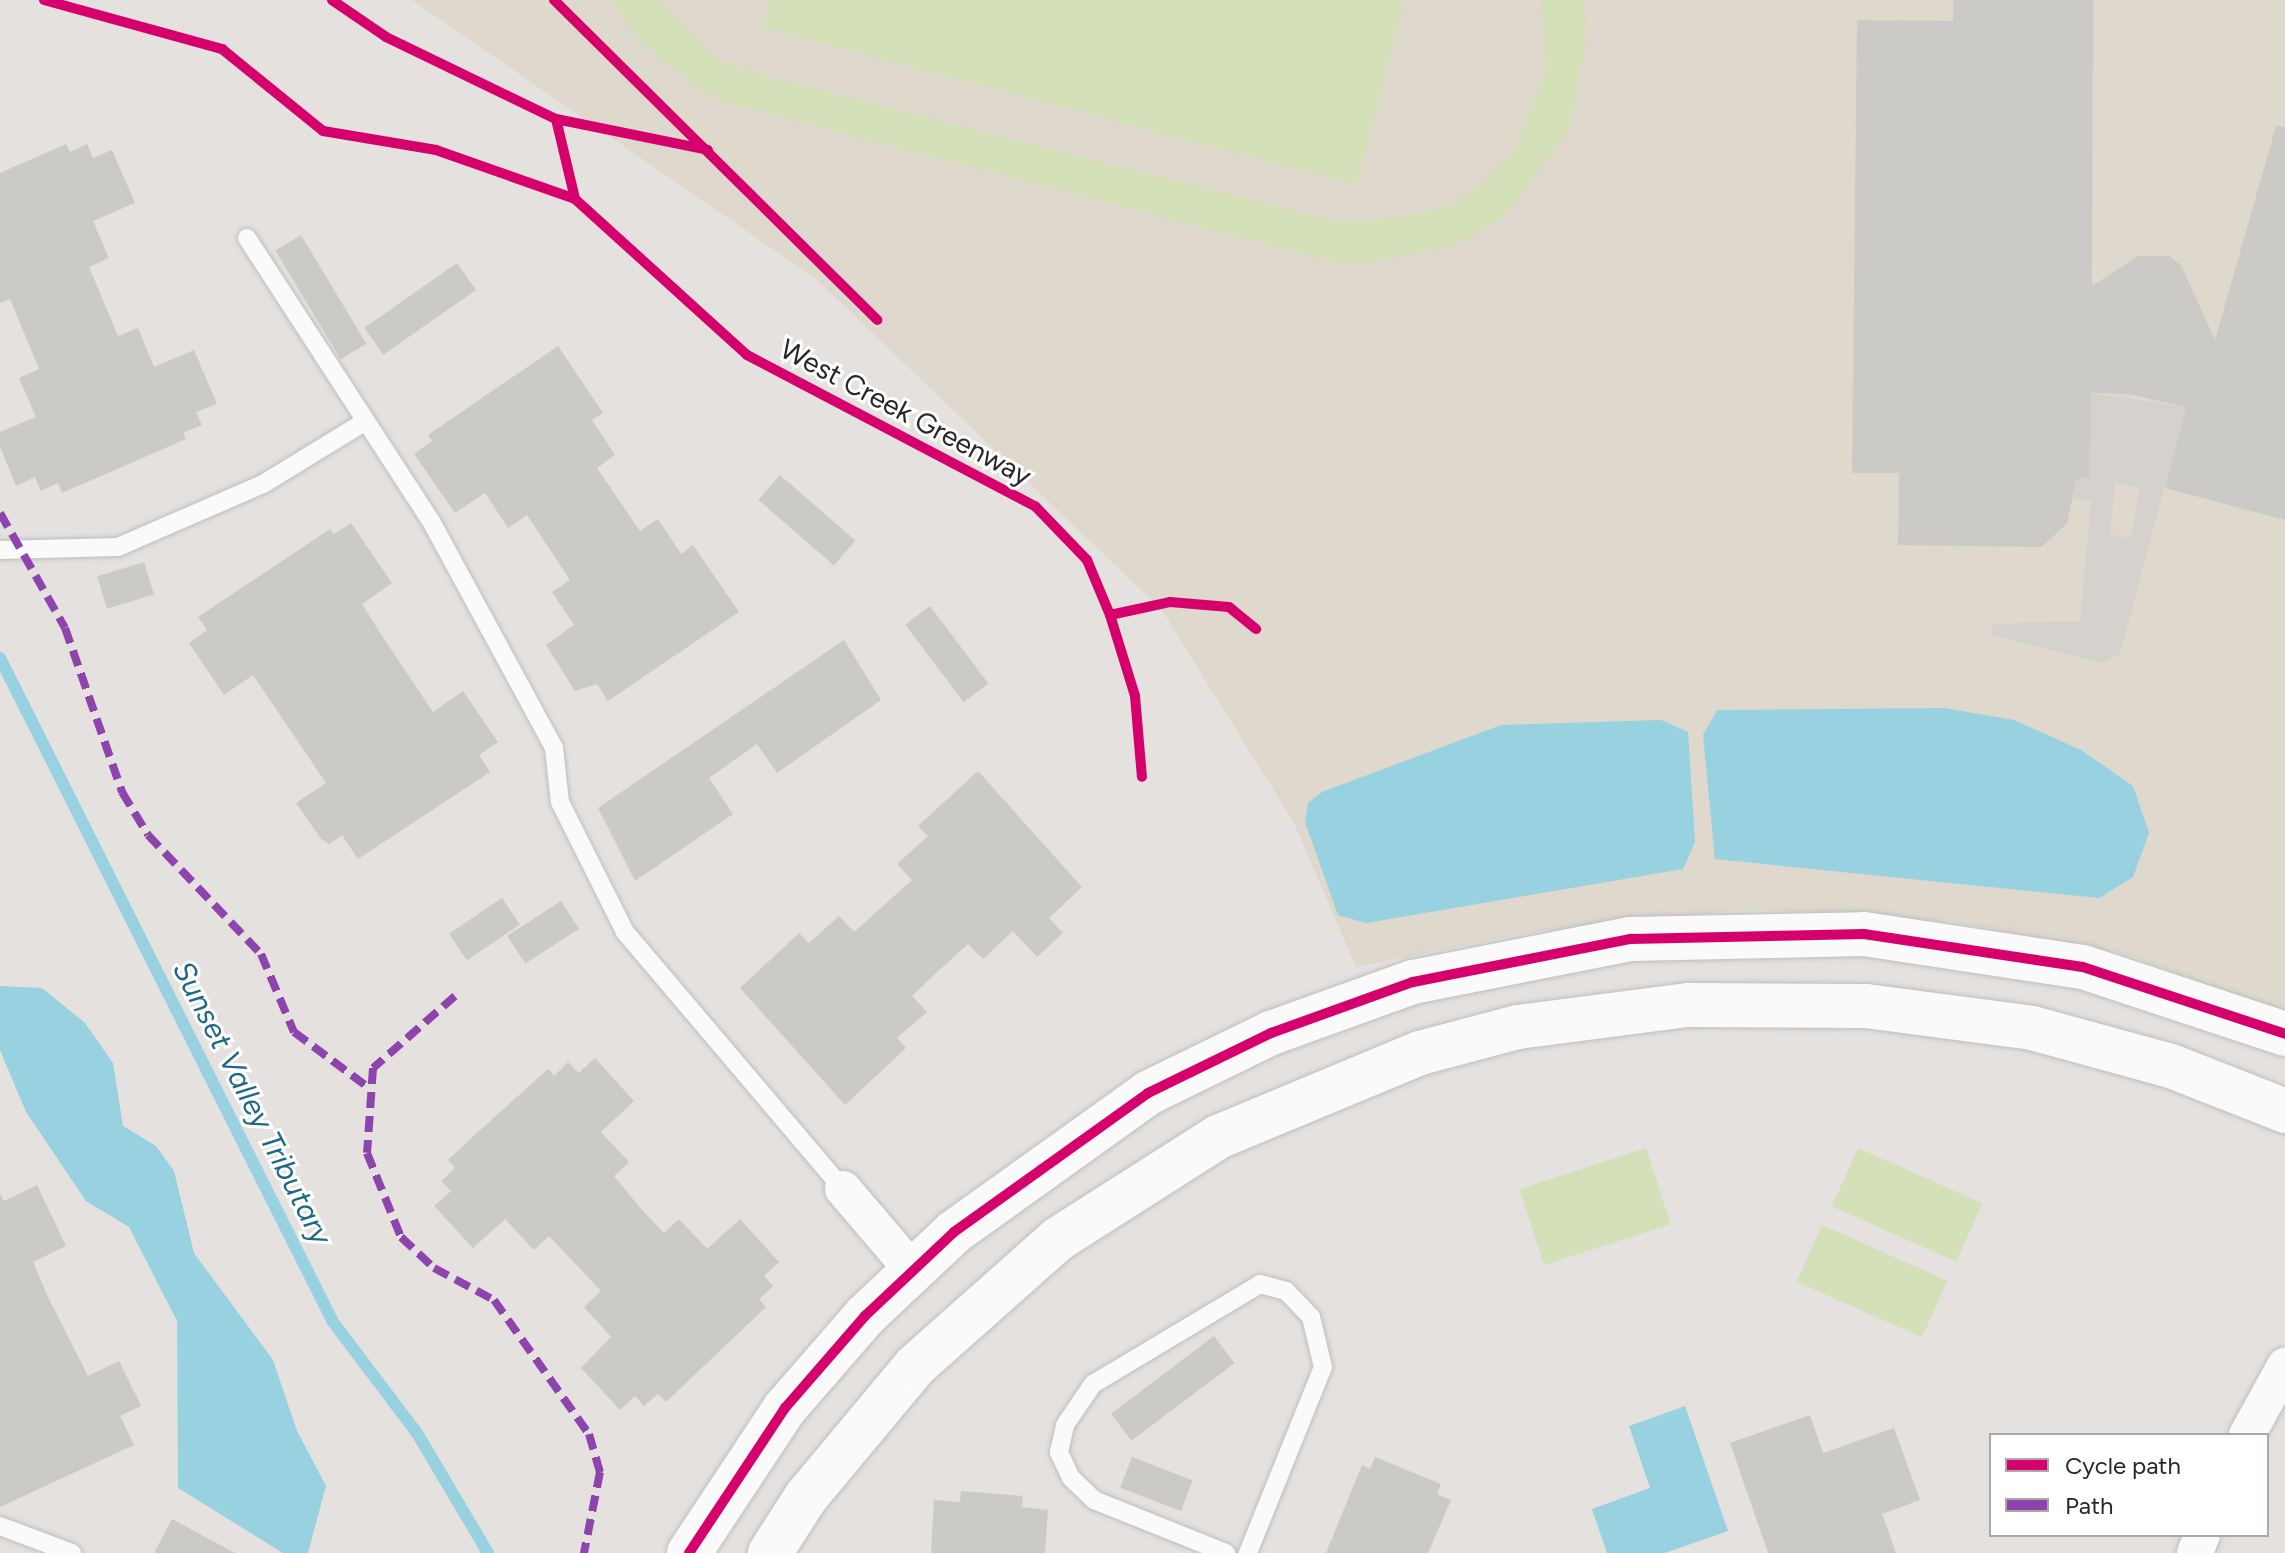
<!DOCTYPE html>
<style>
body{margin:0}
#map{position:relative;width:2285px;height:1553px;overflow:hidden;background:#e4e1de;font-family:Figtree,sans-serif}
div>[style]{position:absolute}
.education>*{inset:0;background:#ded8cd}
.pitch>*{inset:0;background:#d3e0b8;transform-origin:0 0}
.plaza>*{inset:0;background:#d5d1cd}
.water>*{inset:0;background:#98d1df}
.stream>*{height:12px;margin:-6px;padding:0 6px;transform-origin:6px;border-radius:6px;background:#98d1df}
.building>*{inset:0;background:#cccac7;transform-origin:0 0}
.roads{filter:drop-shadow(0 0 2px #bfbebf) drop-shadow(0 0 2px #bfbebf)}
.lane>*{height:18px;margin:-9px;padding:0 9px;transform-origin:9px;border-radius:9px;background:#fbfafa}
.street>*{height:36px;margin:-18px;padding:0 18px;transform-origin:18px;border-radius:18px;background:#fbfafa}
.secondary>*{height:44px;margin:-22px;padding:0 22px;transform-origin:22px;border-radius:22px;background:#fbfafa}
.quiet>*{height:8px;margin-top:-4px;transform-origin:0;background:repeating-linear-gradient(90deg,#8e44ad 0 16px,transparent 0 24px)}
.cycleway>*{height:10px;margin:-5px;padding:0 5px;transform-origin:5px;border-radius:5px;background:#d6006c}
span{translate:-50% -50%;white-space:nowrap;text-align:center;line-height:1.15;-webkit-text-stroke:6px #fff;paint-order:stroke}
.street-label{font-size:28px;color:#272727}
.water-label{font-size:30px;color:#1c6887;font-style:italic}
.legend{position:absolute;left:1989px;top:1433px;width:280px;height:104px;box-sizing:border-box;background:#fff;border:2px solid #a9a9a9;margin:0;padding:10px 14px;list-style:none;font-size:24px;color:#272727}
.legend li{display:flex;align-items:center;gap:16px;height:40px}
.legend b{width:40px;border:2px solid #a9a9a9}
</style>
<div id="map">
<div class="education">
<i style="clip-path:polygon(412px 0,2285px 0,2285px 1012px,2124px 954px,1955px 922px,1750px 909px,1531px 932px,1356px 967px,1294px 823px,1162px 610px,816px 279px)"></i>
</div>
<div class="pitch">
<i style="clip-path:polygon(611px 0,659px 0,713px 56px,752px 73px,1330px 220px,1367px 222px,1449px 207px,1486px 182px,1515px 149px,1547px 69px,1542px 0,1582px 0,1587px 32px,1570px 128px,1504px 217px,1455px 245px,1365px 263px,1335px 262px,716px 100px,642px 44px)"></i>
<i style="clip-path:polygon(769px 0,1404px 0,1356px 185px,762px 27px)"></i>
<i style="left:1646px;top:1148px;width:80px;height:133px;rotate:72deg"></i>
<i style="left:1858px;top:1148px;width:136px;height:64px;rotate:24deg"></i>
<i style="left:1822px;top:1225px;width:137px;height:62px;rotate:24deg"></i>
</div>
<div class="plaza">
<i style="clip-path:polygon(evenodd,2091px 393px,2186px 407px,2120px 654px,2101px 663px,1992px 635px,1993px 624px,2080px 621px,2091px 501px,2074px 499px,2074px 479px,2089px 478px,2091px 393px,2115px 483px,2140px 488px,2131px 538px,2110px 535px,2115px 483px)"></i>
</div>
<div class="water">
<i style="clip-path:polygon(1944px 708px,2014px 720px,2081px 750px,2133px 786px,2149px 833px,2133px 877px,2099px 898px,1715px 859px,1703px 735px,1717px 710px)"></i>
<i style="clip-path:polygon(1661px 720px,1688px 732px,1695px 842px,1683px 869px,1366px 923px,1338px 915px,1305px 822px,1308px 803px,1322px 792px,1501px 725px)"></i>
<i style="clip-path:polygon(0 986px,42px 988px,85px 1023px,113px 1063px,123px 1126px,156px 1146px,174px 1171px,194px 1253px,273px 1360px,297px 1431px,326px 1486px,308px 1553px,283px 1553px,178px 1488px,177px 1321px,129px 1227px,86px 1201px,26px 1112px,0 1050px)"></i>
<i style="clip-path:polygon(1685px 1406px,1728px 1531px,1665px 1553px,1607px 1553px,1592px 1509px,1650px 1488px,1629px 1426px)"></i>
</div>
<div class="stream">
<i style="left:0;top:658px;width:743px;rotate:63.37deg"></i>
<i style="left:333px;top:1322px;width:139px;rotate:52.9deg"></i>
<i style="left:417px;top:1433px;width:139px;rotate:59.4deg"></i>
</div>
<div class="building">
<i style="clip-path:polygon(1953px 0,2093px 0,2092px 286px,2138px 256px,2169px 256px,2181px 265px,2215px 340px,2276px 126px,2285px 127px,2285px 520px,2165px 488px,2186px 407px,2128px 394px,2091px 393px,2089px 478px,2076px 479px,2067px 524px,2041px 547px,1898px 545px,1899px 473px,1852px 473px,1857px 20px,1953px 21px)"></i>
<i style="clip-path:polygon(66px 144px,70px 152px,87px 144px,93px 158px,112px 150px,135px 203px,93px 221px,109px 258px,89px 267px,118px 336px,138px 328px,154px 367px,194px 350px,217px 404px,196px 412px,202px 425px,183px 433px,186px 439px,62px 493px,58px 483px,41px 491px,35px 477px,16px 486px,0 447px,0 432px,36px 417px,19px 378px,39px 369px,10px 299px,0 303px,0 173px)"></i>
<i style="left:301px;top:235px;width:127px;height:30px;rotate:59deg"></i>
<i style="left:457px;top:263px;width:33px;height:113px;rotate:55deg"></i>
<i style="clip-path:polygon(558px 346px,603px 413px,592px 420px,615px 455px,597px 468px,640px 531px,658px 519px,681px 554px,693px 545px,739px 612px,608px 701px,597px 684px,575px 691px,546px 645px,574px 625px,552px 592px,570px 580px,527px 515px,508px 528px,485px 493px,455px 513px,414px 454px,432px 441px,428px 435px)"></i>
<i style="left:780px;top:475px;width:100px;height:33px;rotate:41deg"></i>
<i style="clip-path:polygon(351px 523px,392px 583px,362px 604px,384px 639px,433px 712px,463px 691px,498px 742px,479px 755px,490px 772px,358px 859px,342px 835px,329px 844px,321px 839px,296px 803px,326px 783px,253px 675px,224px 695px,189px 643px,207px 630px,198px 617px,330px 529px,334px 534px)"></i>
<i style="left:144px;top:562px;width:34px;height:49px;rotate:73deg"></i>
<i style="left:930px;top:606px;width:97px;height:31px;rotate:53deg"></i>
<i style="clip-path:polygon(844px 640px,881px 700px,777px 773px,757px 744px,709px 778px,733px 814px,635px 881px,598px 808px)"></i>
<i style="clip-path:polygon(978px 771px,1082px 887px,1049px 918px,1063px 933px,1037px 957px,1013px 931px,983px 959px,968px 944px,935px 974px,912px 996px,927px 1012px,897px 1038px,906px 1048px,845px 1105px,740px 988px,799px 933px,809px 943px,839px 916px,854px 932px,912px 880px,897px 864px,928px 836px,918px 826px)"></i>
<i style="left:502px;top:898px;width:32px;height:64px;rotate:56deg"></i>
<i style="left:561px;top:901px;width:33px;height:64px;rotate:57deg"></i>
<i style="clip-path:polygon(595px 1058px,634px 1101px,601px 1132px,629px 1162px,614px 1176px,642px 1210px,664px 1233px,679px 1219px,707px 1249px,740px 1219px,779px 1262px,764px 1276px,773px 1286px,759px 1299px,766px 1307px,666px 1402px,658px 1394px,644px 1406px,635px 1396px,620px 1410px,581px 1368px,611px 1337px,584px 1307px,601px 1291px,549px 1236px,534px 1250px,505px 1219px,473px 1248px,434px 1206px,451px 1191px,441px 1181px,455px 1168px,448px 1160px,478px 1132px,548px 1069px,554px 1076px,568px 1062px,579px 1073px)"></i>
<i style="clip-path:polygon(37px 1185px,66px 1246px,33px 1262px,49px 1299px,88px 1376px,119px 1361px,141px 1406px,120px 1416px,134px 1445px,0 1507px,0 1193px,4px 1201px)"></i>
<i style="left:1214px;top:1336px;width:34px;height:129px;rotate:53deg"></i>
<i style="clip-path:polygon(1810px 1415px,1823px 1453px,1894px 1428px,1920px 1500px,1882px 1514px,1896px 1553px,1768px 1553px,1730px 1443px)"></i>
<i style="left:1132px;top:1457px;width:65px;height:33px;rotate:21deg"></i>
<i style="clip-path:polygon(1375px 1457px,1441px 1484px,1437px 1494px,1451px 1500px,1428px 1553px,1326px 1553px,1362px 1465px,1370px 1469px)"></i>
<i style="clip-path:polygon(961px 1491px,1023px 1496px,1022px 1507px,1048px 1510px,1045px 1553px,931px 1553px,934px 1500px,960px 1502px)"></i>
<i style="clip-path:polygon(172px 1519px,235px 1553px,154px 1553px)"></i>
</div>
<div class="roads">
<div class="lane">
<i style="left:247px;top:238px;width:340px;rotate:57deg"></i>
<i style="left:432px;top:523px;width:256px;rotate:61.5deg"></i>
<i style="left:554px;top:748px;width:54px;rotate:83.7deg"></i>
<i style="left:560px;top:802px;width:145px;rotate:63.4deg"></i>
<i style="left:625px;top:932px;width:337px;rotate:49.7deg"></i>
<i style="left:0;top:550px;width:118px;rotate:-1.5deg"></i>
<i style="left:118px;top:547px;width:158px;rotate:-23.5deg"></i>
<i style="left:263px;top:484px;width:115px;rotate:-31.5deg"></i>
<i style="left:0;top:1526px;width:77px;rotate:20.6deg"></i>
<i style="left:1226px;top:1553px;width:142px;rotate:-158.1deg"></i>
<i style="left:1094px;top:1500px;width:32px;rotate:-136deg"></i>
<i style="left:1071px;top:1478px;width:29px;rotate:-115deg"></i>
<i style="left:1059px;top:1452px;width:28px;rotate:-77deg"></i>
<i style="left:1065px;top:1425px;width:50px;rotate:-55.7deg"></i>
<i style="left:1093px;top:1384px;width:195px;rotate:-30.9deg"></i>
<i style="left:1260px;top:1284px;width:27px;rotate:15deg"></i>
<i style="left:1286px;top:1291px;width:36px;rotate:46deg"></i>
<i style="left:1311px;top:1317px;width:51px;rotate:76.5deg"></i>
<i style="left:1323px;top:1367px;width:201px;rotate:112deg"></i>
</div>
<div class="street">
<i style="left:843px;top:1189px;width:108px;rotate:49.5deg"></i>
<i style="left:2247px;top:1435px;width:79px;rotate:-61.2deg"></i>
<i style="left:2195px;top:1553px;width:19px;rotate:-69deg"></i>
</div>
<div class="secondary">
<i style="left:689px;top:1553px;width:174px;rotate:-56.5deg"></i>
<i style="left:785px;top:1408px;width:122px;rotate:-49deg"></i>
<i style="left:865px;top:1316px;width:122px;rotate:-43.3deg"></i>
<i style="left:954px;top:1232px;width:239px;rotate:-35.6deg"></i>
<i style="left:1148px;top:1093px;width:137px;rotate:-26deg"></i>
<i style="left:1271px;top:1033px;width:151px;rotate:-19.8deg"></i>
<i style="left:1413px;top:982px;width:222px;rotate:-11.2deg"></i>
<i style="left:1631px;top:939px;width:233px;rotate:-1.2deg"></i>
<i style="left:1864px;top:934px;width:221px;rotate:8.6deg"></i>
<i style="left:2083px;top:967px;width:213px;rotate:18.3deg"></i>
<i style="left:770px;top:1553px;width:67px;rotate:-57.3deg"></i>
<i style="left:806px;top:1497px;width:170px;rotate:-50.2deg"></i>
<i style="left:915px;top:1366px;width:191px;rotate:-41.6deg"></i>
<i style="left:1058px;top:1239px;width:190px;rotate:-32.5deg"></i>
<i style="left:1218px;top:1137px;width:219px;rotate:-22.6deg"></i>
<i style="left:1420px;top:1053px;width:101px;rotate:-14.9deg"></i>
<i style="left:1518px;top:1027px;width:171px;rotate:-7.4deg"></i>
<i style="left:1688px;top:1005px;width:178px;rotate:0.3deg"></i>
<i style="left:1866px;top:1006px;width:167px;rotate:7.5deg"></i>
<i style="left:2032px;top:1028px;width:144px;rotate:15.3deg"></i>
<i style="left:2171px;top:1066px;width:123px;rotate:21.5deg"></i>
</div>
</div>
<div class="quiet">
<i style="left:0;top:513px;width:132px;rotate:60.5deg"></i>
<i style="left:65px;top:628px;width:174px;rotate:70.8deg"></i>
<i style="left:122px;top:792px;width:50px;rotate:58.8deg"></i>
<i style="left:148px;top:835px;width:164px;rotate:46.5deg"></i>
<i style="left:261px;top:954px;width:85px;rotate:67.1deg"></i>
<i style="left:294px;top:1032px;width:94px;rotate:36.7deg"></i>
<i style="left:455px;top:996px;width:109px;rotate:138.7deg"></i>
<i style="left:373px;top:1068px;width:85px;rotate:94deg"></i>
<i style="left:367px;top:1153px;width:91px;rotate:68deg"></i>
<i style="left:401px;top:1237px;width:45px;rotate:43.2deg"></i>
<i style="left:434px;top:1268px;width:68px;rotate:28.1deg"></i>
<i style="left:494px;top:1300px;width:164px;rotate:54.7deg"></i>
<i style="left:589px;top:1434px;width:40px;rotate:74deg"></i>
<i style="left:600px;top:1472px;width:83px;rotate:101.2deg"></i>
</div>
<div class="cycleway">
<i style="left:44px;top:0;width:185px;rotate:15.4deg"></i>
<i style="left:222px;top:49px;width:130px;rotate:39.1deg"></i>
<i style="left:323px;top:131px;width:115px;rotate:9.5deg"></i>
<i style="left:436px;top:150px;width:147px;rotate:19.4deg"></i>
<i style="left:575px;top:199px;width:232px;rotate:42.2deg"></i>
<i style="left:747px;top:355px;width:325px;rotate:27.7deg"></i>
<i style="left:1035px;top:506px;width:75px;rotate:46.1deg"></i>
<i style="left:1087px;top:560px;width:60px;rotate:67.3deg"></i>
<i style="left:1110px;top:615px;width:61px;rotate:-12.2deg"></i>
<i style="left:1170px;top:602px;width:59px;rotate:4.8deg"></i>
<i style="left:1229px;top:607px;width:35px;rotate:39deg"></i>
<i style="left:332px;top:0;width:65px;rotate:34.4deg"></i>
<i style="left:386px;top:37px;width:189px;rotate:25.8deg"></i>
<i style="left:556px;top:119px;width:82px;rotate:76.6deg"></i>
<i style="left:554px;top:0;width:455px;rotate:44.7deg"></i>
<i style="left:556px;top:119px;width:155px;rotate:11.5deg"></i>
<i style="left:1110px;top:615px;width:85px;rotate:72.8deg"></i>
<i style="left:1135px;top:696px;width:81px;rotate:85.1deg"></i>
<i style="left:689px;top:1553px;width:174px;rotate:-56.5deg"></i>
<i style="left:785px;top:1408px;width:122px;rotate:-49deg"></i>
<i style="left:865px;top:1316px;width:122px;rotate:-43.3deg"></i>
<i style="left:954px;top:1232px;width:239px;rotate:-35.6deg"></i>
<i style="left:1148px;top:1093px;width:137px;rotate:-26deg"></i>
<i style="left:1271px;top:1033px;width:151px;rotate:-19.8deg"></i>
<i style="left:1413px;top:982px;width:222px;rotate:-11.2deg"></i>
<i style="left:1631px;top:939px;width:233px;rotate:-1.2deg"></i>
<i style="left:1864px;top:934px;width:221px;rotate:8.6deg"></i>
<i style="left:2083px;top:967px;width:213px;rotate:18.3deg"></i>
</div>
<div class="street-label">
<span style="left:906px;top:412px;rotate:28deg">West Creek Greenway</span>
</div>
<div class="water-label">
<span style="left:252px;top:1103px;rotate:63deg">Sunset Valley Tributary</span>
</div>
<ul class="legend">
<li><b style="height:10px;background:#d6006c"></b>Cycle path</li>
<li><b style="height:10px;background:#8e44ad"></b>Path</li>
</ul>
</div>
